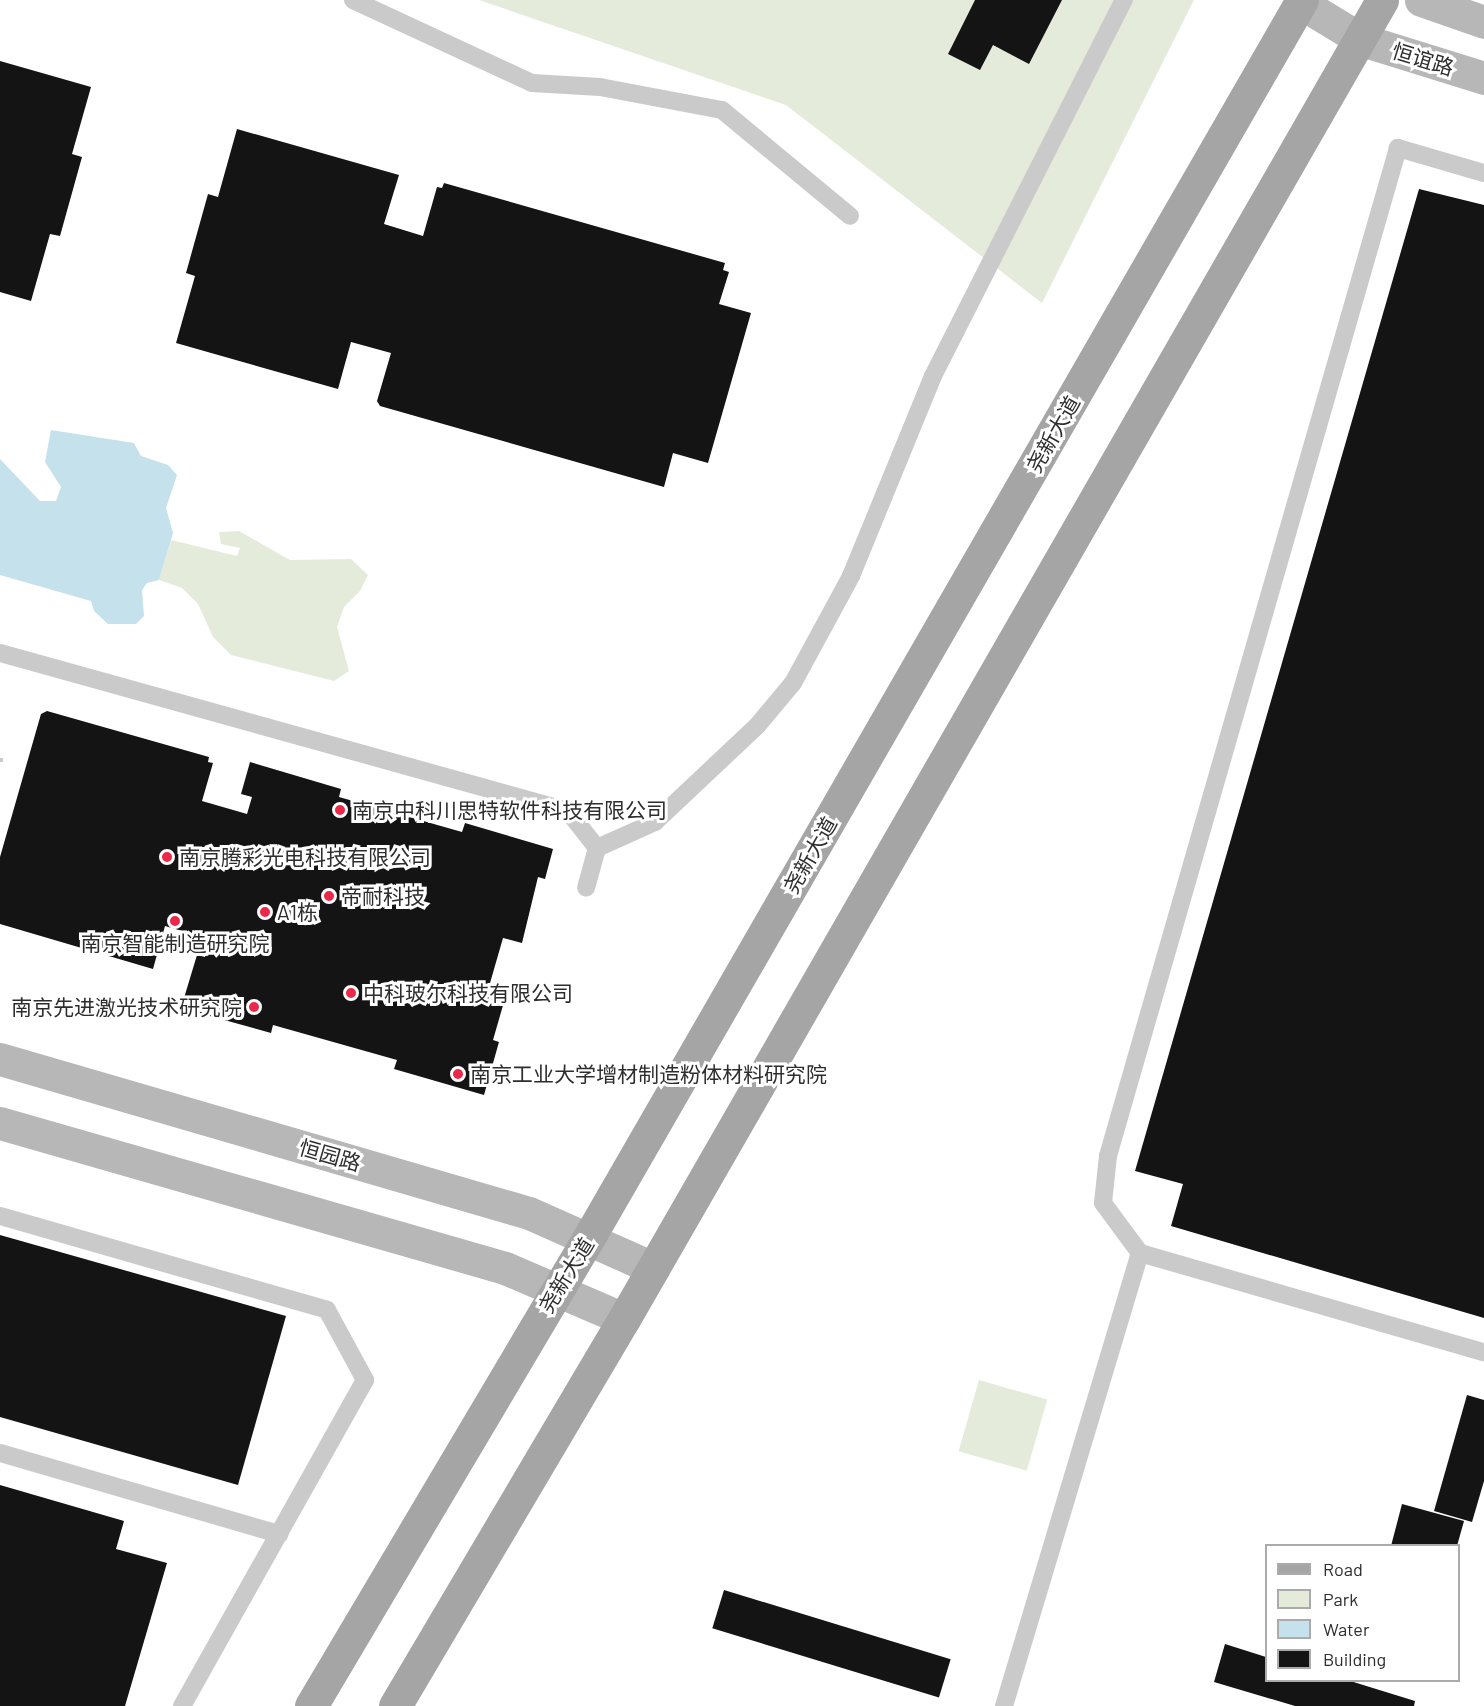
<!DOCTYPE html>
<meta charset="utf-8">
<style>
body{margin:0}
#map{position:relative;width:1484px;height:1706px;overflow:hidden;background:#fff;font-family:Barlow,"Noto Sans SC",sans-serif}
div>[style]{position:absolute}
.green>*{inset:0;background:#e5ebda;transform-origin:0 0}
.water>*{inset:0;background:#c5e1ec}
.building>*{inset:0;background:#141414;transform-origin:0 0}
.path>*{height:4px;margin-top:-2px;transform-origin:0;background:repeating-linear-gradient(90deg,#cacaca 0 3px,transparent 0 6px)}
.lane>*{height:18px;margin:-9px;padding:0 9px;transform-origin:9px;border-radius:9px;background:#cacaca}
.secondary>*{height:33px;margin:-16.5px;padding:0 16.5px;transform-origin:16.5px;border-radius:16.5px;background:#b7b7b7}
.primary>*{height:33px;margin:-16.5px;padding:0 16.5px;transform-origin:16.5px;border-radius:16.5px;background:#a5a5a5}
.dots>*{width:16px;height:16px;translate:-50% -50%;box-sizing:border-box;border:3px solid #fff;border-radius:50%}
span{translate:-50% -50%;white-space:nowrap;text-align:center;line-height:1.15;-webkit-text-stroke:6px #fff;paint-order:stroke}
.street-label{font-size:21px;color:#2d2d2d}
.poi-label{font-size:21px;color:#2d2d2d}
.left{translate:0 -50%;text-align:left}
.right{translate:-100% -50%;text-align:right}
.legend{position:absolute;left:1265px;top:1544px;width:195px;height:138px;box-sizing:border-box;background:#fff;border:2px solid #ababab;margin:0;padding:8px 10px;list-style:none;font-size:18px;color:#2d2d2d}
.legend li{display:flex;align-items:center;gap:12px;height:30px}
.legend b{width:30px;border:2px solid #ababab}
</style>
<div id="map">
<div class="green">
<i style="clip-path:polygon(479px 0,1194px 0,1042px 303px,786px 105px)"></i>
<i style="clip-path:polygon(239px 531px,290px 560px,351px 559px,368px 575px,360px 591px,344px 607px,337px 627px,349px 671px,334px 681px,231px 655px,213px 637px,198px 604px,182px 588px,159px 580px,171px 540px,237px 556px,240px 548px,221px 544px,219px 532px)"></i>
<i style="left:979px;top:1380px;width:71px;height:74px;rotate:16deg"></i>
</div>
<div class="water">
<i style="clip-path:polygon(51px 430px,134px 443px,141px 456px,168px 465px,177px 475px,166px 508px,173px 533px,159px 580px,147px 583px,142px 590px,144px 616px,136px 624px,108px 624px,94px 611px,91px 601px,0 575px,0 459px,40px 501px,56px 501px,61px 487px,45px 462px)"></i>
</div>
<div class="building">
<i style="clip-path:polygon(975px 0,1062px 0,1029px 64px,993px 45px,980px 70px,948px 54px)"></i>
<i style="clip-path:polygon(0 61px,91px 87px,72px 154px,82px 157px,60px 236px,50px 234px,31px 301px,0 292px)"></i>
<i style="clip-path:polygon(237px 129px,399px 175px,384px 224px,423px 236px,437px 187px,442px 188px,444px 183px,725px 263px,723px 270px,729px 272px,719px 304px,751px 313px,708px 463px,673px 453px,664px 487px,380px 406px,377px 401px,391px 353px,351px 342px,338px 389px,176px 343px,195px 276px,186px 273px,208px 194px,218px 197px)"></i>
<i style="clip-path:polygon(1419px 189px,1484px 205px,1484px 1318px,1171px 1226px,1183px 1184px,1135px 1171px)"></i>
<i style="clip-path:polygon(47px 711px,209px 757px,208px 762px,213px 763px,202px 801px,247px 814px,252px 797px,241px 794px,250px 762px,341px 789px,339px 797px,462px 832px,465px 823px,553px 849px,545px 879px,538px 877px,522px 943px,503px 938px,488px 990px,506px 995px,493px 1040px,499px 1042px,484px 1095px,394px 1069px,397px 1060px,273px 1025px,271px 1033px,181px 1008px,197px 955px,205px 957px,210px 939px,165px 926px,153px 969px,0 924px,0 857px,41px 714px)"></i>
<i style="clip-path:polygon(0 1235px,286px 1316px,238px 1485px,0 1417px)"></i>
<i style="clip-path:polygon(1467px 1395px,1484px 1400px,1484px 1481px,1472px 1522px,1434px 1511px)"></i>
<i style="clip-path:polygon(0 1485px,124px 1521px,116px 1549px,167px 1563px,125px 1706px,0 1706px)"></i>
<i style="clip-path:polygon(1402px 1504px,1464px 1521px,1457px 1546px,1391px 1546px)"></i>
<i style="left:724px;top:1590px;width:237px;height:40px;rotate:17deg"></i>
<i style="clip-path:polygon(1225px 1644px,1266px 1657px,1266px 1680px,1347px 1680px,1415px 1701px,1414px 1706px,1295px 1706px,1214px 1682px)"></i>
</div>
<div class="path">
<i style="left:0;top:760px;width:5px"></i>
</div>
<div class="lane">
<i style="left:353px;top:0;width:197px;rotate:24.9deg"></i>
<i style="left:532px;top:83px;width:68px;rotate:3.4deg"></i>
<i style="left:600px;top:87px;width:124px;rotate:10.7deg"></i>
<i style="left:722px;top:110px;width:166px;rotate:39.6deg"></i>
<i style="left:1484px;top:173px;width:90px;rotate:-163.8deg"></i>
<i style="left:1398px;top:148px;width:1049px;rotate:106.05deg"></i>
<i style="left:1108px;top:1156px;width:47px;rotate:96.1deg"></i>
<i style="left:1103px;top:1203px;width:62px;rotate:53.5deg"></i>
<i style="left:1140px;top:1253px;width:358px;rotate:16.1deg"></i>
<i style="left:0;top:653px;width:590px;rotate:15.54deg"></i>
<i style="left:568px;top:811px;width:47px;rotate:51.9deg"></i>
<i style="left:597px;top:848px;width:41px;rotate:105.4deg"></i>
<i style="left:597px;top:848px;width:64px;rotate:-24.1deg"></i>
<i style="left:655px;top:822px;width:140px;rotate:-43.3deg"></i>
<i style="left:757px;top:726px;width:56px;rotate:-50.1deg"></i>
<i style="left:793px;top:683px;width:122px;rotate:-61.5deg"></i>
<i style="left:851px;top:576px;width:216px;rotate:-67.7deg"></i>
<i style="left:933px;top:376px;width:422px;rotate:-63.1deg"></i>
<i style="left:0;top:1216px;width:340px;rotate:16deg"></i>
<i style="left:327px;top:1310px;width:80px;rotate:61.5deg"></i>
<i style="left:365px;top:1380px;width:374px;rotate:119.3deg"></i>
<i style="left:0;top:1453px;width:291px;rotate:16.2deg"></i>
<i style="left:1004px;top:1706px;width:473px;rotate:-73.3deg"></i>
</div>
<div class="secondary">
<i style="left:1421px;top:0;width:67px;rotate:19.2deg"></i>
<i style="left:1301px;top:3px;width:71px;rotate:31.2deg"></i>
<i style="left:1362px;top:40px;width:128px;rotate:17.3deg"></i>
<i style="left:0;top:1059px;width:551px;rotate:16.23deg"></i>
<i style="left:529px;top:1213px;width:136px;rotate:23.9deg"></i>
<i style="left:0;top:1123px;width:525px;rotate:16.02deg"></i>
<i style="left:505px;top:1268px;width:129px;rotate:23.2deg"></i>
</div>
<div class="primary">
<i style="left:311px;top:1706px;width:543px;rotate:-59.33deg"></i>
<i style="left:588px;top:1239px;width:1430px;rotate:-60.05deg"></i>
<i style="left:395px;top:1706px;width:450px;rotate:-59.4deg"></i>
<i style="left:624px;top:1319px;width:1521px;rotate:-60.11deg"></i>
</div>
<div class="dots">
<i style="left:340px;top:810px;background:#ec284a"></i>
<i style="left:167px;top:857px;background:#ec284a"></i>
<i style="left:329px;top:896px;background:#ec284a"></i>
<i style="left:265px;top:912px;background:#ec284a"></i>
<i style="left:175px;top:921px;background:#ec284a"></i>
<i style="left:351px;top:993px;background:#ec284a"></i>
<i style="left:254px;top:1007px;background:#ec284a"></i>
<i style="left:458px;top:1074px;background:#ec284a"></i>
</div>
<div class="street-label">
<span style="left:1423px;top:59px;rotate:17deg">恒谊路</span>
<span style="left:1053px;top:434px;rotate:-60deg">尧新大道</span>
<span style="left:810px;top:855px;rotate:-60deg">尧新大道</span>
<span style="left:330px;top:1155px;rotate:16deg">恒园路</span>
<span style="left:566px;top:1275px;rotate:-58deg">尧新大道</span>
</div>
<div class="poi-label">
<span class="left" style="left:352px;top:810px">南京中科川思特软件科技有限公司</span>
<span class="left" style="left:179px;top:857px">南京腾彩光电科技有限公司</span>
<span class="left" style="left:341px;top:896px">帝耐科技</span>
<span class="left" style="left:277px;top:912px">A1栋</span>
<span style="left:175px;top:943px">南京智能制造研究院</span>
<span class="left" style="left:363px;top:993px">中科玻尔科技有限公司</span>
<span class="right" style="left:242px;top:1007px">南京先进激光技术研究院</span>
<span class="left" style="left:470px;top:1074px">南京工业大学增材制造粉体材料研究院</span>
</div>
<ul class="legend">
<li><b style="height:8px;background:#a5a5a5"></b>Road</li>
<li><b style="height:16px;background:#e5ebda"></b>Park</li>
<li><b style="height:16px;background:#c5e1ec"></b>Water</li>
<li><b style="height:16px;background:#141414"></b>Building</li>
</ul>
</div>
